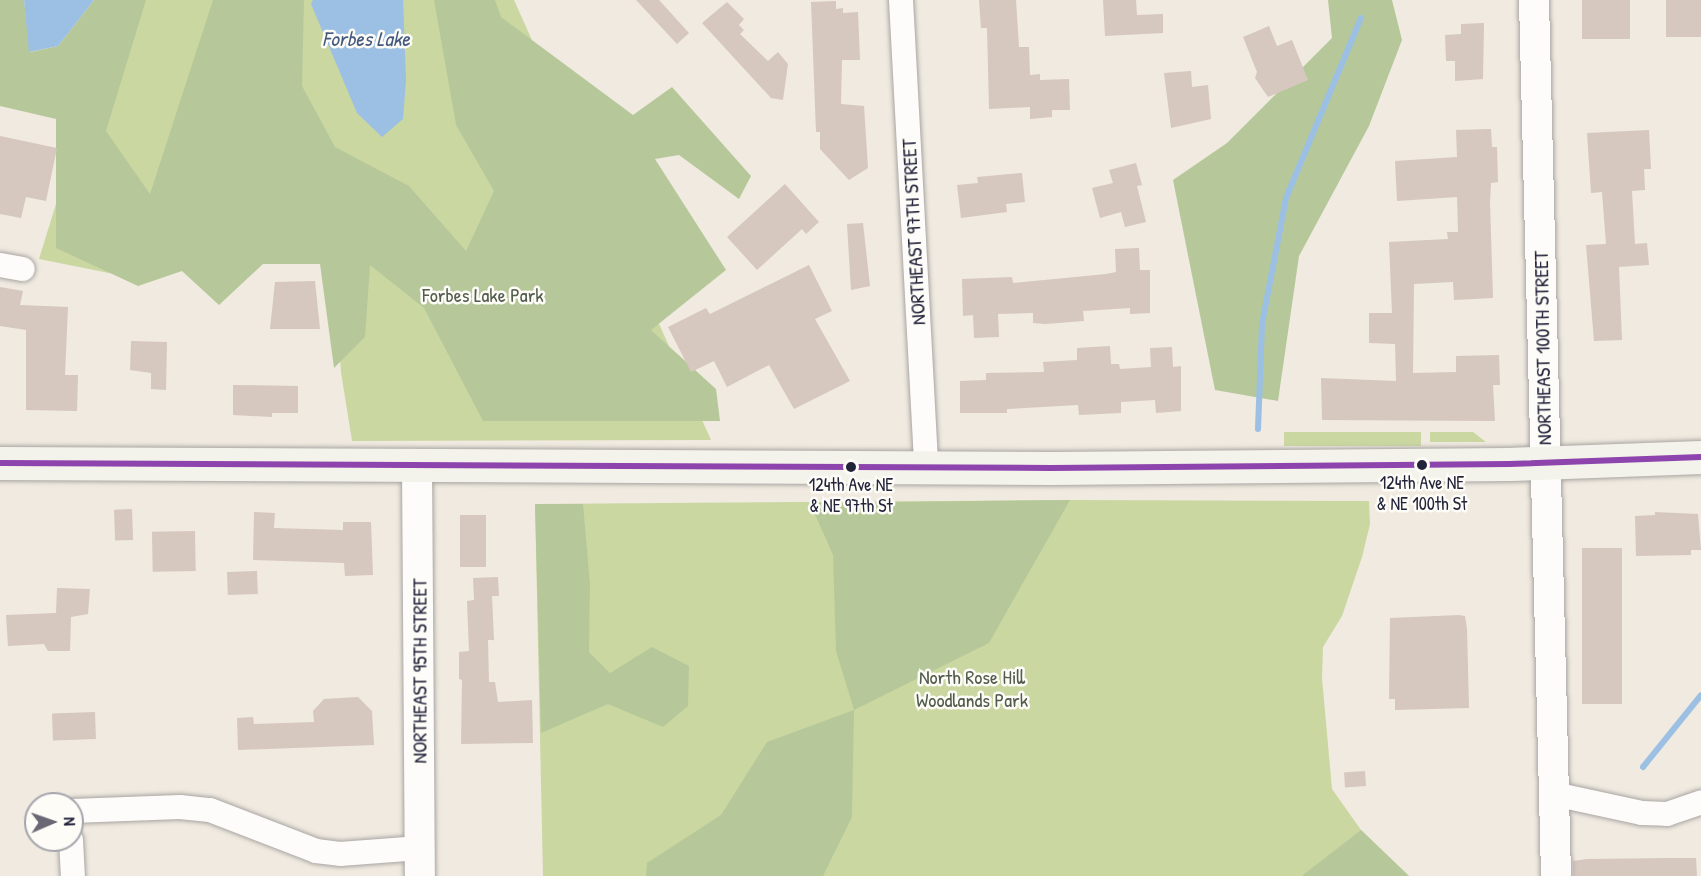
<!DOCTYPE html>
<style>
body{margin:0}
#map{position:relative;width:1701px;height:876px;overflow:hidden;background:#f0eae0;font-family:"Patrick Hand",sans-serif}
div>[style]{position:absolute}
.green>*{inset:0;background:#cad7a1;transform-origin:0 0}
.forest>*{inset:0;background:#b6c89a}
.water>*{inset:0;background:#9cbfe4}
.stream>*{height:6px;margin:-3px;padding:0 3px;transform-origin:3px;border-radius:3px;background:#9cbfe4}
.building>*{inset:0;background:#d6c7bf;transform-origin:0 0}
.roads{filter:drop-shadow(0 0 2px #a8a5a2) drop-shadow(0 0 2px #a8a5a2)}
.minor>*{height:24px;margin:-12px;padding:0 12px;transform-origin:12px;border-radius:12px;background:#fdfcfa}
.tertiary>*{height:30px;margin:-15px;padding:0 15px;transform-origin:15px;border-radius:15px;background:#fdfcfa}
.secondary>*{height:33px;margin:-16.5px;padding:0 16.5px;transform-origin:16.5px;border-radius:16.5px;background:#f3f2eb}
.bus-1>*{height:6px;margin:-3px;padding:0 3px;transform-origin:3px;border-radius:3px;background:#8e44ad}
.dots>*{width:16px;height:16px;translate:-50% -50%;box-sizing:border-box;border:3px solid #fdfcf7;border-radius:50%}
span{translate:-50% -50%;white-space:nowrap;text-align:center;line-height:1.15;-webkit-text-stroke:5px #fdfcf7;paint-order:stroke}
.bus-label{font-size:18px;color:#22223b}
.street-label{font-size:20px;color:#22223b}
.park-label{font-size:20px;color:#525c4d}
.water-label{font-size:21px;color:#44597f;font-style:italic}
.north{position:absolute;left:24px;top:792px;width:60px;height:60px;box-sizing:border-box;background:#fdfcf7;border:2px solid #a5a5ac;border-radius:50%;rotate:88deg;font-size:16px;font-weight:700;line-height:24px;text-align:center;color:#22223b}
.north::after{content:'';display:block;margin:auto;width:21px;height:27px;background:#6a6875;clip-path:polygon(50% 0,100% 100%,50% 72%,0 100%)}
</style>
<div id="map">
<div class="green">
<i style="clip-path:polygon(119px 0,514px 0,711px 440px,352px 441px,341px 372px,332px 247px,129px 229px,109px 273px,39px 259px)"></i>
<i style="left:1284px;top:432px;width:137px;height:14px"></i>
<i style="clip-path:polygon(1430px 432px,1473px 432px,1486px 442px,1430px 442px)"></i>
<i style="clip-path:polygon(1070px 500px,1369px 501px,1370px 524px,1362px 557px,1342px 616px,1323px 647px,1322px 678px,1332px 789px,1361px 830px,1409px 876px,543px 876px,535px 504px)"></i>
</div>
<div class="forest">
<i style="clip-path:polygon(0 0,24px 0,30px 52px,58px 46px,94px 0,146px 0,106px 131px,150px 194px,213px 0,304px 0,302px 86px,335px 147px,409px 186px,466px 251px,494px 191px,456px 125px,434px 0,495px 0,501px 17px,633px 115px,672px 87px,751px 176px,739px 199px,679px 155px,655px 159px,726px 270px,651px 330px,716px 389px,720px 421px,483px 421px,424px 308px,370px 265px,365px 337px,334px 368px,320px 264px,263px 264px,219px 305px,182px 271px,138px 286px,56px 248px,56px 119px,0 106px)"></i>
<i style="clip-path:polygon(1328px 0,1392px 0,1402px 40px,1369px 126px,1299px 256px,1278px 401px,1215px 390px,1173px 180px,1227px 143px,1332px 38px)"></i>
<i style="clip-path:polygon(1070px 500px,989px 643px,854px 710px,852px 817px,823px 876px,646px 876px,647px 863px,721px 815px,767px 742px,854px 710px,836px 651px,833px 555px,810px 503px)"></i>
<i style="clip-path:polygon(535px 504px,583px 504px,590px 584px,589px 652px,610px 673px,652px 647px,689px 666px,688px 706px,663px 727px,608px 704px,541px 733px)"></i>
<i style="clip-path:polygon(1361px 830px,1409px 876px,1303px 876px,1303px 875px)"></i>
</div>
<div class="water">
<i style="clip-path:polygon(24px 0,94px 0,58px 46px,29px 52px)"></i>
<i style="clip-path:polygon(313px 0,403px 0,406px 80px,403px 119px,382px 137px,357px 113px,311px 4px)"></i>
</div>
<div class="stream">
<i style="left:1258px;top:429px;width:105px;rotate:-87.8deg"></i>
<i style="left:1262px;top:324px;width:128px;rotate:-79.2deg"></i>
<i style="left:1286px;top:198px;width:195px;rotate:-67.4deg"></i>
<i style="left:1643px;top:767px;width:92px;rotate:-51.1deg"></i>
</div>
<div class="building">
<i style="clip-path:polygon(636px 0,659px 0,689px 33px,677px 44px)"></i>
<i style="clip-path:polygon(979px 0,1016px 0,1019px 47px,1029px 47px,1030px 75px,1040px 74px,1040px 80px,1069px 79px,1070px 110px,1052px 110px,1052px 117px,1030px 119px,1030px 107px,989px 109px,987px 28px,981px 28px)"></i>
<i style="clip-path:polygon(1103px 0,1136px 0,1137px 15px,1163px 14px,1163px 33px,1105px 36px)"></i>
<i style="left:1582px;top:0;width:48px;height:39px"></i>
<i style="left:1666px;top:0;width:35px;height:37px"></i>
<i style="clip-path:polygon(836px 1px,836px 9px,843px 8px,843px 13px,858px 12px,860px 60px,842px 60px,841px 104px,864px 106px,868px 168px,849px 180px,820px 149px,820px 132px,816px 132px,811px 2px)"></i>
<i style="clip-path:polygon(727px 2px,744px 19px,739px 25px,744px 30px,740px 34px,768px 61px,778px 52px,788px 64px,783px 100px,771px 98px,702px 23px)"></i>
<i style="clip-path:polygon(1484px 23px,1483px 79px,1455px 81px,1455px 61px,1446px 61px,1445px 35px,1461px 34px,1461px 24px)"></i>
<i style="clip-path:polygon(1269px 26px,1277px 46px,1292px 40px,1308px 80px,1268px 97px,1255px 78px,1257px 72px,1243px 37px)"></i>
<i style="clip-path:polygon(1191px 71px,1192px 87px,1208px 85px,1211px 119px,1171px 128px,1164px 73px)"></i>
<i style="clip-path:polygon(1491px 129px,1492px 147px,1497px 147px,1498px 182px,1491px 183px,1490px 202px,1493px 298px,1454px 300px,1453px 282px,1414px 284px,1413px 373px,1456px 372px,1456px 356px,1499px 355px,1500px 385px,1493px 385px,1495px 421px,1322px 420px,1321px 378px,1396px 381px,1395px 344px,1369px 343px,1369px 313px,1392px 313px,1389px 242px,1448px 239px,1447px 232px,1458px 232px,1457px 197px,1397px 201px,1395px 161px,1457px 157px,1456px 130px)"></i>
<i style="clip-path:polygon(1649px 130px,1651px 169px,1644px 169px,1645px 190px,1632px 191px,1635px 244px,1647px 243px,1649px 265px,1619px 267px,1622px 340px,1594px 341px,1586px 245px,1606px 244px,1602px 192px,1591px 193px,1587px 133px)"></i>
<i style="clip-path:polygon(0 136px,57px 148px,46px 201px,26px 197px,21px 218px,0 214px)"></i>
<i style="clip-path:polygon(1136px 163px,1142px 185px,1137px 186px,1146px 222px,1125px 227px,1121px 212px,1100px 218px,1092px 188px,1113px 183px,1109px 170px)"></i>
<i style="clip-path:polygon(1022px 173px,1025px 202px,1006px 204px,1007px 212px,961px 218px,957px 185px,978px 183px,977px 177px)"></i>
<i style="clip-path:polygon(785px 184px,819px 222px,806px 234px,802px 229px,757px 270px,727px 237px)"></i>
<i style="clip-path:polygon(863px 223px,870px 286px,851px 290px,847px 224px)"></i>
<i style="clip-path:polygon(1139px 248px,1140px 270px,1150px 270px,1150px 313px,1130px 314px,1130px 308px,1083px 311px,1084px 321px,1045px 324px,1033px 323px,1033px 313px,998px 314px,999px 337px,974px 338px,973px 315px,963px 316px,962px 279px,1012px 277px,1013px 283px,1106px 274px,1116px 272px,1115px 249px)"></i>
<i style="clip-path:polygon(809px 265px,832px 311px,815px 319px,850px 381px,794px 409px,769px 365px,727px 387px,714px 361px,691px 372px,668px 327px,706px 308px,710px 314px)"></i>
<i style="clip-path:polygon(315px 281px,320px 329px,270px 329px,275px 282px)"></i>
<i style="clip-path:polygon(0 287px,23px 291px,20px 305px,68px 307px,65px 375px,78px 375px,77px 411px,26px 410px,26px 330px,0 326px)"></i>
<i style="clip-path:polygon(131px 341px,167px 342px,166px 390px,151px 389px,151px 373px,130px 370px)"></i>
<i style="clip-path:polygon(1110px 346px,1111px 364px,1119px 364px,1120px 369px,1151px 367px,1150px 348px,1172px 347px,1173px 367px,1181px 366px,1181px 411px,1156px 413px,1155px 400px,1121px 402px,1121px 413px,1079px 415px,1078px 405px,1007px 409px,1007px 413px,960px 413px,960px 381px,986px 380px,986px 373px,1044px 372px,1043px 362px,1077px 360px,1077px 348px)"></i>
<i style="clip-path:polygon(233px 385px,298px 386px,298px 413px,272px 413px,272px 417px,233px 415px)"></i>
<i style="left:132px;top:509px;width:31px;height:18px;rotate:88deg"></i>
<i style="clip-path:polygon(254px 512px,275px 513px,274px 528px,343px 530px,343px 522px,371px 522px,373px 575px,345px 576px,344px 563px,253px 560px)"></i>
<i style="clip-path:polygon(1655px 512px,1698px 514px,1701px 550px,1691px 550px,1691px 555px,1636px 556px,1635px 516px,1655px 515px)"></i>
<i style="left:460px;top:515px;width:26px;height:52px"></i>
<i style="left:195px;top:531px;width:40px;height:43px;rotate:89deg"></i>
<i style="left:1622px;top:548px;width:156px;height:40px;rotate:90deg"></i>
<i style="left:257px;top:571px;width:23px;height:30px;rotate:88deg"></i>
<i style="clip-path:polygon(498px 577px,499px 596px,492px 596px,494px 640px,488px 640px,489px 682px,495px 682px,498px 702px,532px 700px,533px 743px,461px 744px,462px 680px,459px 679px,459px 652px,469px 651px,467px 601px,474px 600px,473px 578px)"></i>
<i style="clip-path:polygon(57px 588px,90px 589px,88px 614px,71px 617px,70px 651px,48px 651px,44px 644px,8px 646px,6px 615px,56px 613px)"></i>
<i style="clip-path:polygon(1459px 615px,1465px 616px,1467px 629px,1469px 708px,1395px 710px,1395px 699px,1389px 699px,1390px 618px)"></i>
<i style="clip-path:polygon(358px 697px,372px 711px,374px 745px,238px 750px,237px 718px,253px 717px,254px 724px,314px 722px,313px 711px,324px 699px)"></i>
<i style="left:95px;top:712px;width:27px;height:43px;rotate:88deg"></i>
<i style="left:1365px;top:771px;width:15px;height:21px;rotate:86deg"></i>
<i style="clip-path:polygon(1669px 858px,1696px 858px,1697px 876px,1573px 876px,1573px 861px,1587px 859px)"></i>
</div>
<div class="roads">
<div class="minor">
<i style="left:901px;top:0;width:466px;rotate:86.9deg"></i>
<i style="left:0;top:265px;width:23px;rotate:10deg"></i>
<i style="left:1554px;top:794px;width:90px;rotate:12.2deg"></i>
<i style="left:1642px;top:813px;width:25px;rotate:2deg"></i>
<i style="left:1667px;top:814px;width:36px;rotate:-19deg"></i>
<i style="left:72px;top:811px;width:108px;rotate:-2.1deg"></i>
<i style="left:180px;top:807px;width:30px;rotate:6deg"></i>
<i style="left:210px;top:810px;width:114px;rotate:21.1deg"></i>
<i style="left:316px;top:851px;width:24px;rotate:7deg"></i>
<i style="left:340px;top:854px;width:80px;rotate:-4.3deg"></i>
<i style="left:71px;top:840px;width:36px;rotate:87deg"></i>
</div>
<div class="tertiary">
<i style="left:1534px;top:0;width:876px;rotate:88.56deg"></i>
<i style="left:417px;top:465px;width:411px;rotate:89.6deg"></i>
</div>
<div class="secondary">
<i style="left:0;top:463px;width:1051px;rotate:0.27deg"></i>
<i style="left:1051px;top:468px;width:458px;rotate:-0.5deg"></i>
<i style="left:1509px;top:464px;width:192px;rotate:-2.1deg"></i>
</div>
</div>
<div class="bus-1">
<i style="left:0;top:463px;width:1051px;rotate:0.27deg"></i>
<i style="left:1051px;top:468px;width:458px;rotate:-0.5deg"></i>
<i style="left:1509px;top:464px;width:192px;rotate:-2.1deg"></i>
</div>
<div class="dots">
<i style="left:1422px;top:465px;background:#22223b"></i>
<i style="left:851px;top:467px;background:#22223b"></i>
</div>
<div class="bus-label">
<span style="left:1422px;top:494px">124th Ave NE<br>&amp; NE 100th St</span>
<span style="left:851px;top:496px">124th Ave NE<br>&amp; NE 97th St</span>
</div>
<div class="street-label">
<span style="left:913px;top:232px;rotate:-93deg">NORTHEAST 97TH STREET</span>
<span style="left:1542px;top:348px;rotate:-91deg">NORTHEAST 100TH STREET</span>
<span style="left:419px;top:671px;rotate:-90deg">NORTHEAST 95TH STREET</span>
</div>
<div class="park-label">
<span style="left:483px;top:294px">Forbes Lake Park</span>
<span style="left:972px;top:688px">North Rose Hill<br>Woodlands Park</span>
</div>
<div class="water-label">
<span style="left:366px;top:39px">Forbes Lake</span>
</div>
<div class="north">N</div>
</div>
